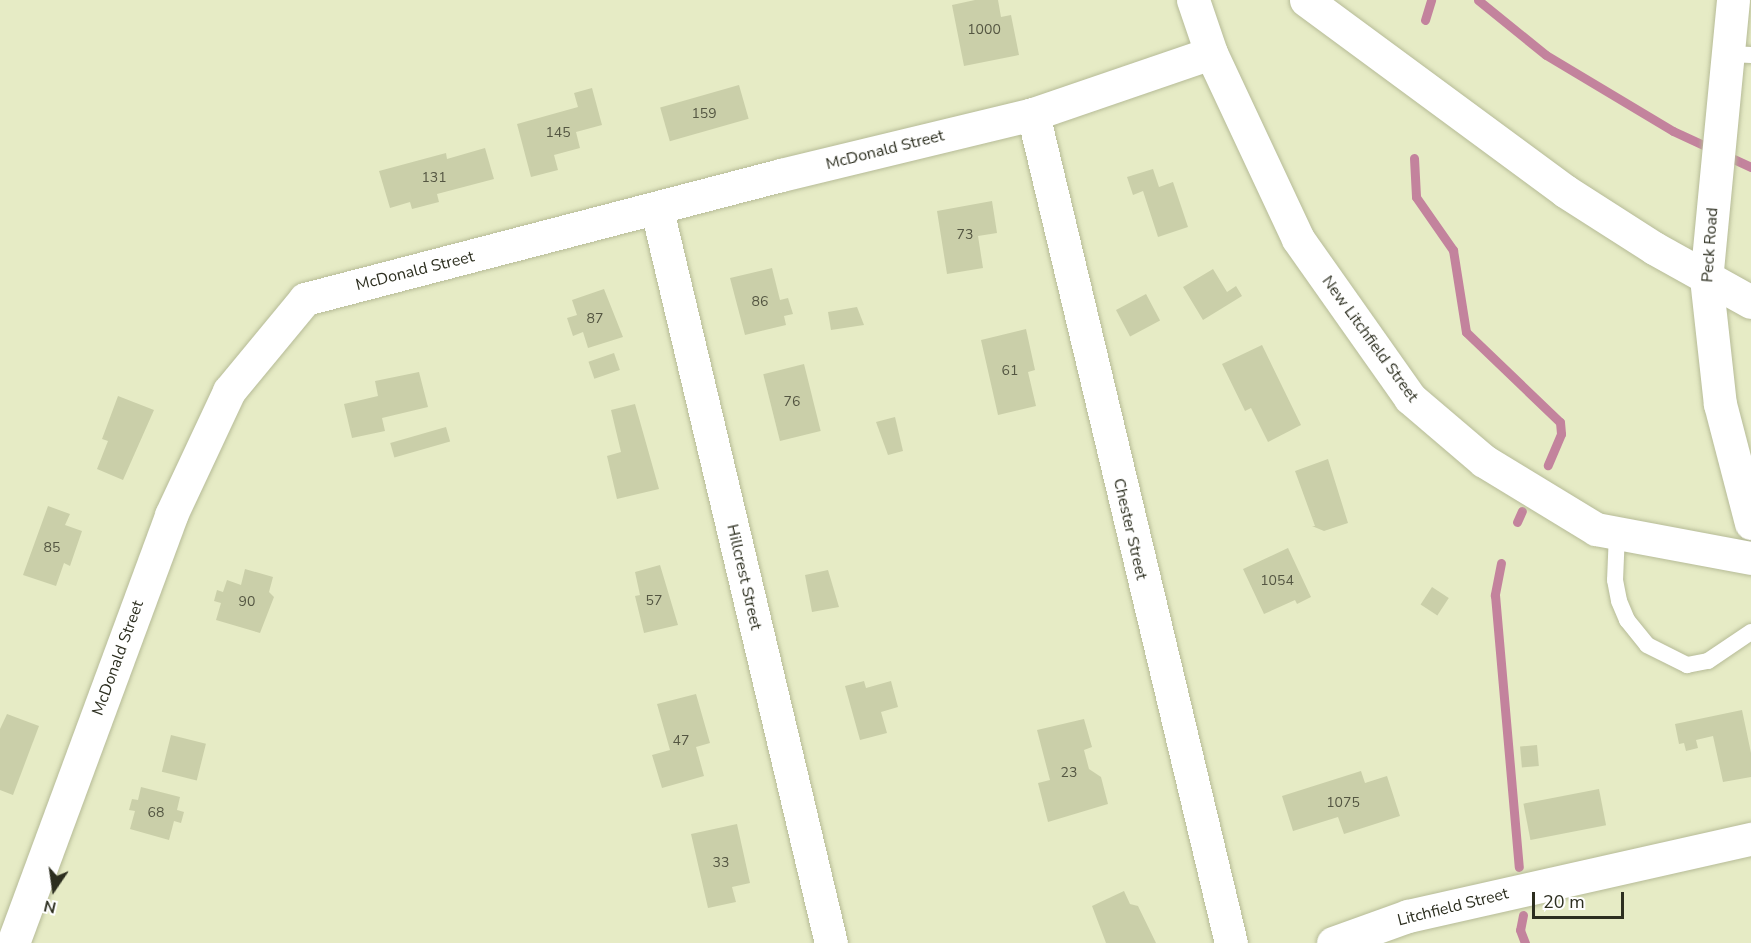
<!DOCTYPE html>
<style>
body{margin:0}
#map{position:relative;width:1751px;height:943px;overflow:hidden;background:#e6ebc5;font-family:"Nunito Sans",sans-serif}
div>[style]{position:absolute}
.stream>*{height:9px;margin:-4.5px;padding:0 4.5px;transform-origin:4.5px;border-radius:4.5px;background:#c3839d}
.building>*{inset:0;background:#cacfa9;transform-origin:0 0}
.roads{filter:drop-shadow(0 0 2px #b6bb97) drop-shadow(0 0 2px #b6bb97)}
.service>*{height:16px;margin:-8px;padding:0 8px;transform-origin:8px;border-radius:8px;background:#fff}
.minor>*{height:33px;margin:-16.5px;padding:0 16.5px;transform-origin:16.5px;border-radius:16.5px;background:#fff}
.tertiary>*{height:33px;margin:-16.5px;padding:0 16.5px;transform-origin:16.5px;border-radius:16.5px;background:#fff}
.trunk>*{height:33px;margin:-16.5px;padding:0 16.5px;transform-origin:16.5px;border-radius:16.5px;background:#fff}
span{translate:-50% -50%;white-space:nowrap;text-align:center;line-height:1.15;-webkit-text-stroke:5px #fff;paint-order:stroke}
.number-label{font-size:14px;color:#545642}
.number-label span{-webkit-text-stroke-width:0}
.street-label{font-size:16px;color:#2c2e1f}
.north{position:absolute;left:24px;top:859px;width:60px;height:60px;-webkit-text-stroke:4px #fff;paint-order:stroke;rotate:193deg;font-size:16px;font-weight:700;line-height:24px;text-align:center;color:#2c2e1f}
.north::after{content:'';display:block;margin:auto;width:21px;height:27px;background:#2c2e1f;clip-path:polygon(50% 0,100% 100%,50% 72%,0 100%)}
.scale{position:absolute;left:1532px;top:892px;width:92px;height:27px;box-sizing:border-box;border:3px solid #2c2e1f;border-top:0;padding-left:8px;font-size:18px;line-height:21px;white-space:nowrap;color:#2c2e1f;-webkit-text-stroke:4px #fff;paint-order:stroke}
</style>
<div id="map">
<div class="stream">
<i style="left:1478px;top:0;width:87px;rotate:39deg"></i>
<i style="left:1546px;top:55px;width:148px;rotate:30.9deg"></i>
<i style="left:1673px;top:131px;width:86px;rotate:24.8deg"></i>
<i style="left:1425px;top:20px;width:21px;rotate:-73deg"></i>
<i style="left:1414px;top:158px;width:39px;rotate:87deg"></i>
<i style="left:1416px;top:197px;width:65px;rotate:55.1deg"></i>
<i style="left:1453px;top:250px;width:83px;rotate:81deg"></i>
<i style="left:1466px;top:332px;width:130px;rotate:43.8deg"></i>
<i style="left:1560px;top:422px;width:12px;rotate:85deg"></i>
<i style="left:1561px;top:434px;width:34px;rotate:113deg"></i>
<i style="left:1517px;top:522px;width:12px;rotate:-66deg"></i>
<i style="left:1501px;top:563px;width:33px;rotate:101deg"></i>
<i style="left:1495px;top:595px;width:273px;rotate:85deg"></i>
<i style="left:1523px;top:915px;width:15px;rotate:101deg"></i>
<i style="left:1520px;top:930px;width:14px;rotate:69deg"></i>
</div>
<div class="building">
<i style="clip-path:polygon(975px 0,998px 0,1001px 17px,1011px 15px,1019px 55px,964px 66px,952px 5px)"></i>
<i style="left:739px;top:85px;width:35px;height:82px;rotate:74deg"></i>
<i style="clip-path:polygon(592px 88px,602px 125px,576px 132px,580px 148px,554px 155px,558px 170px,531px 177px,517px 124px,578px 107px,574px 93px)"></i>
<i style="clip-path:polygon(485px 148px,494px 179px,437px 194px,439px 202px,412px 209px,410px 202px,390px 208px,379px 171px,446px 153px,447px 159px)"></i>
<i style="clip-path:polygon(1153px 169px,1159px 187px,1173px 182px,1188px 227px,1158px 237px,1143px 191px,1133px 195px,1127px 177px)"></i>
<i style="clip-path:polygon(992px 201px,997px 233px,978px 236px,983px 268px,947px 274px,937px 211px)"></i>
<i style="clip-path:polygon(772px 268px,780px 300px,788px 298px,793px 314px,784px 316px,786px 325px,745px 335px,730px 278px)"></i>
<i style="clip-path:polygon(1213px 269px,1227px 292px,1236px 286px,1242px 296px,1203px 320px,1183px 287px)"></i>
<i style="clip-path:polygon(604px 289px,623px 337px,588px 348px,583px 332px,573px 336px,567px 318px,577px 315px,572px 300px)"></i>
<i style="left:1146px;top:294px;width:30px;height:34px;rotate:62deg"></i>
<i style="clip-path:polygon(857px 307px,864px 325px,831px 330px,828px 312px)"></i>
<i style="clip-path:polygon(1026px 329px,1035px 370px,1028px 372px,1036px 406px,998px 415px,981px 340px)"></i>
<i style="clip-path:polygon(1262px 345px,1301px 425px,1268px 442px,1251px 408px,1245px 411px,1222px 364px)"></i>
<i style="left:614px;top:353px;width:18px;height:27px;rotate:71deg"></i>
<i style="left:804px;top:364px;width:69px;height:42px;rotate:76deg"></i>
<i style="clip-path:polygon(419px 372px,428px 407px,382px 418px,385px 431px,352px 438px,344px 404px,378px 396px,375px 381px)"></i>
<i style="clip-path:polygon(118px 396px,154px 410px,123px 480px,97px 469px,108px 441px,102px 439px)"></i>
<i style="clip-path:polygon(635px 404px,659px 489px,617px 499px,607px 456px,621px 452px,611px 410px)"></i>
<i style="clip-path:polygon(895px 417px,903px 451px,888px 455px,876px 422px)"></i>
<i style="left:446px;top:427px;width:15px;height:58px;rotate:74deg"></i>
<i style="clip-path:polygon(1328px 459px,1348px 523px,1324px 531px,1312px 526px,1315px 526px,1295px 471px)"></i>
<i style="clip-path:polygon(48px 506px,70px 514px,65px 525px,82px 531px,70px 566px,64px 563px,56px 586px,23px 575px)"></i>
<i style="clip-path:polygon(1288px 548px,1311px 597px,1297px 604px,1295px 600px,1264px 614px,1243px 569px)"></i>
<i style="clip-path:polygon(660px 565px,678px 625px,644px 633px,635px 596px,640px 595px,635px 572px)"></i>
<i style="clip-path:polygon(245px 569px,273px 577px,269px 592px,274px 597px,260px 633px,216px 620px,221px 603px,214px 601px,217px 590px,223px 592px,227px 580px,241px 585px)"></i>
<i style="clip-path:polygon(828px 570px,839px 607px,812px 612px,805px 575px)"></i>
<i style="left:1432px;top:587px;width:20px;height:21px;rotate:33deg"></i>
<i style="clip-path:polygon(864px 681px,866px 688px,891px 681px,898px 707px,881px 712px,887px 733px,860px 740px,845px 686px)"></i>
<i style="clip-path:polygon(696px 694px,710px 743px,696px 747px,704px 776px,662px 788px,652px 755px,670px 750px,657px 704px)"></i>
<i style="clip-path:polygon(1742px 710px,1751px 753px,1751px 777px,1723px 782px,1713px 736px,1696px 740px,1698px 748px,1686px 751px,1684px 743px,1679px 744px,1675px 724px)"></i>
<i style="clip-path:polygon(7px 714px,39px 726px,13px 795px,0 790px,0 729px)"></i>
<i style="clip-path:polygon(1084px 719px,1092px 747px,1084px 750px,1089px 769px,1101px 777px,1108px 804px,1048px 822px,1038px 783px,1050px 780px,1037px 730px)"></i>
<i style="left:171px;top:735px;width:36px;height:38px;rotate:14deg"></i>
<i style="left:1537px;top:745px;width:21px;height:17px;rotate:85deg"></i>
<i style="clip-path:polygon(1361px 771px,1365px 783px,1387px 776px,1400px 816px,1344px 834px,1338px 817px,1293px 831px,1282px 796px)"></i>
<i style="clip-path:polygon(141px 787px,180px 797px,177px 810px,184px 812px,181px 823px,174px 821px,169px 840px,130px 829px,135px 811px,129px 810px,132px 799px,138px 800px)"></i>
<i style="left:1599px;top:789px;width:37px;height:77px;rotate:79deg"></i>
<i style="clip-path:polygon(737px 824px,750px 883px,732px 887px,736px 902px,708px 908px,691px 834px)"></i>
<i style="clip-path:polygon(1124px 891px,1130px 904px,1138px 906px,1156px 943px,1106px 943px,1092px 906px)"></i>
</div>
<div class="roads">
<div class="service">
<i style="left:1730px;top:54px;width:21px;rotate:3deg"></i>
<i style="left:1617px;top:533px;width:47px;rotate:92.4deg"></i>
<i style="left:1615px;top:580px;width:21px;rotate:79deg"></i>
<i style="left:1619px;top:601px;width:21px;rotate:67deg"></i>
<i style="left:1627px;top:620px;width:32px;rotate:51deg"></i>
<i style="left:1647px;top:645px;width:45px;rotate:26.6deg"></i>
<i style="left:1687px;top:665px;width:21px;rotate:-11deg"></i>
<i style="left:1708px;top:661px;width:52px;rotate:-34deg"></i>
</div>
<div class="minor">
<i style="left:1193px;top:0;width:56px;rotate:71.2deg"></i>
<i style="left:1211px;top:53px;width:205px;rotate:64.9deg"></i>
<i style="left:1298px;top:239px;width:194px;rotate:54.8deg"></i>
<i style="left:1410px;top:398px;width:97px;rotate:40.4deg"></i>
<i style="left:1484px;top:461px;width:131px;rotate:31.3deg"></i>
<i style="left:1596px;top:529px;width:158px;rotate:10.6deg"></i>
<i style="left:1733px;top:0;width:279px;rotate:95.5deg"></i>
<i style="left:1706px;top:278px;width:127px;rotate:83.7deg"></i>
<i style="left:1720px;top:404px;width:123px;rotate:75.4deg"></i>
<i style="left:1033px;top:114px;width:852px;rotate:76.57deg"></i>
<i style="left:657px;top:210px;width:753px;rotate:76.65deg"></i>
<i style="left:13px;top:943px;width:456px;rotate:-69.7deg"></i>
<i style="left:171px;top:515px;width:137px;rotate:-64.9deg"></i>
<i style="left:229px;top:391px;width:119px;rotate:-50.4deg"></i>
<i style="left:305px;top:299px;width:492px;rotate:-14.6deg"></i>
<i style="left:781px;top:175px;width:259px;rotate:-13.6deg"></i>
<i style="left:1033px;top:114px;width:188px;rotate:-18.9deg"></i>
</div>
<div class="tertiary">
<i style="left:1333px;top:943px;width:80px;rotate:-19.8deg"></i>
<i style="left:1408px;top:916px;width:352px;rotate:-12.7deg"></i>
</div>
<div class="trunk">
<i style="left:1306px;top:0;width:322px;rotate:36.4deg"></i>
<i style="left:1565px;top:191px;width:106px;rotate:32.6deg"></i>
<i style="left:1654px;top:248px;width:111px;rotate:29.1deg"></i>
</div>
</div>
<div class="number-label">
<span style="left:984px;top:30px">1000</span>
<span style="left:704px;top:114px">159</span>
<span style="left:558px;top:133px">145</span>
<span style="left:434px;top:178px">131</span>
<span style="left:965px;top:235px">73</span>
<span style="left:760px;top:302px">86</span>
<span style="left:595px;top:319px">87</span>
<span style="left:1010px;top:371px">61</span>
<span style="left:792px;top:402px">76</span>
<span style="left:52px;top:548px">85</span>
<span style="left:1277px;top:581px">1054</span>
<span style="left:654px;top:601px">57</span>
<span style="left:247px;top:602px">90</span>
<span style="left:681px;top:741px">47</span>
<span style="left:1069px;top:773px">23</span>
<span style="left:1343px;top:803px">1075</span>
<span style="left:156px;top:813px">68</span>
<span style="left:721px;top:863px">33</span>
</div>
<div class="street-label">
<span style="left:885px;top:150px;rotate:-14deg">McDonald Street</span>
<span style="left:1710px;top:245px;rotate:-86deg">Peck Road</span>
<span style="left:415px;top:271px;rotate:-14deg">McDonald Street</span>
<span style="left:1370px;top:339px;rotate:54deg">New Litchfield Street</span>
<span style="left:1130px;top:529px;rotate:77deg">Chester Street</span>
<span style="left:744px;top:577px;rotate:77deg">Hillcrest Street</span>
<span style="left:118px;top:658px;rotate:-70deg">McDonald Street</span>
<span style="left:1453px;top:907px;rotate:-14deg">Litchfield Street</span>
</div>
<div class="north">N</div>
<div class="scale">20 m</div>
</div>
